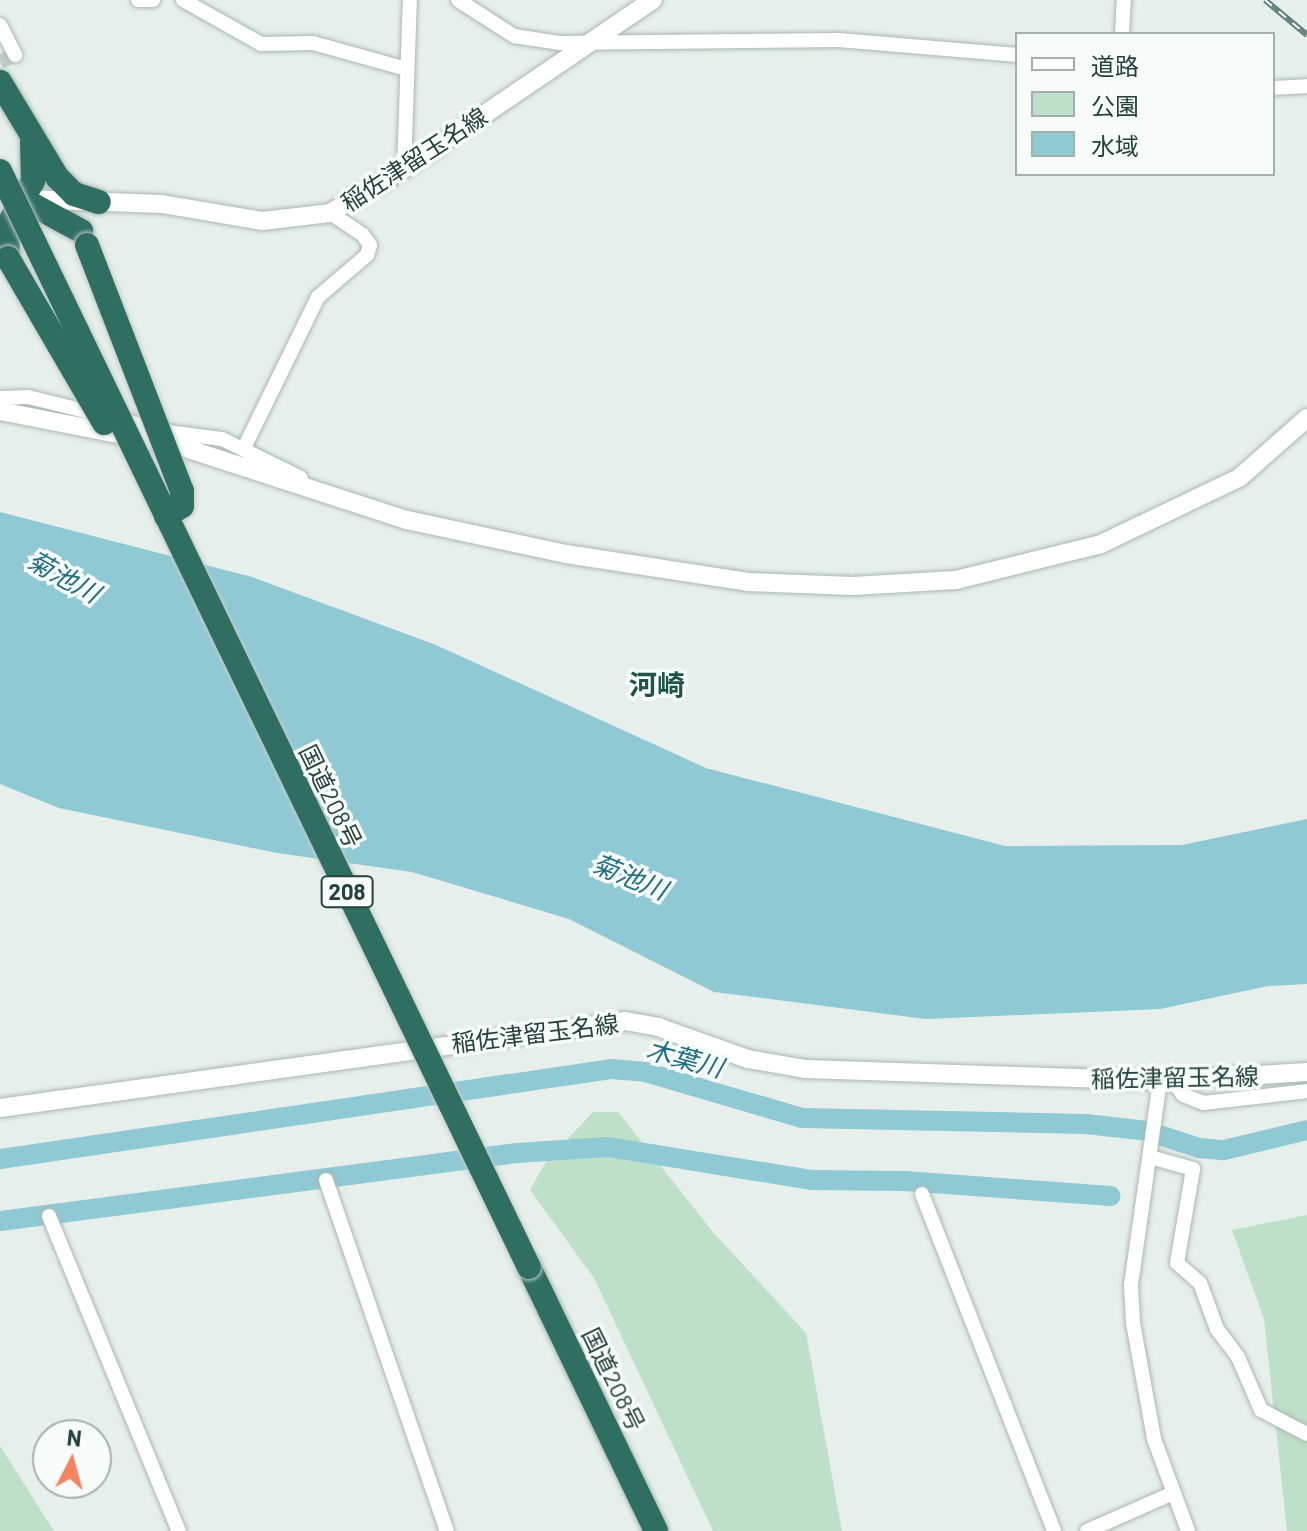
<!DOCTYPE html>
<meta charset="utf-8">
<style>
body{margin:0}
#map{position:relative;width:1307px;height:1531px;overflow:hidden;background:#e6efeb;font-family:Barlow,"Noto Sans JP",sans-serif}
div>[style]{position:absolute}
.green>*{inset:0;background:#bfe0c8}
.water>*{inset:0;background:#8ec9d4}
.river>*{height:20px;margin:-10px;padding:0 10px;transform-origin:10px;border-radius:10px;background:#8ec9d4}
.street-tunnel>*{height:14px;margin-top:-7px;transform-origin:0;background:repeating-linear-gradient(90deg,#bfccc8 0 14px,transparent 0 21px)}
.roads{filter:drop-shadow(0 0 2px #a8b8b2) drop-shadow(0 0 2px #a8b8b2)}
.street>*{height:14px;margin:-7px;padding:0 7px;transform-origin:7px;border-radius:7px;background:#fff}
.secondary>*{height:18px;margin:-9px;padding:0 9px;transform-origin:9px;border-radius:9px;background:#fff}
.highway>*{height:24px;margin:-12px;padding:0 12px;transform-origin:12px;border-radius:12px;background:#2f6f62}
.rail>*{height:6px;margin-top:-3px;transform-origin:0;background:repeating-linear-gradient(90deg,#f7fbf9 0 9px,#5f7d75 0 18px);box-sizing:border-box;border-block:2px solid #5f7d75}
.bridges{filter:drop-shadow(0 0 2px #c2cac8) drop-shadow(0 0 2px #c2cac8)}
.highway-bridge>*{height:24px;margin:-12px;padding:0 12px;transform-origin:12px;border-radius:12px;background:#2f6f62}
span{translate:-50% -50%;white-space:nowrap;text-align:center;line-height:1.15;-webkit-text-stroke:7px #f7fbf9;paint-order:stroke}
.shield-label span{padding:2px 6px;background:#f7fbf9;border:2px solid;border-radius:6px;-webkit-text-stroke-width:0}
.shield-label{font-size:22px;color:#24423a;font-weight:700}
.street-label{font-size:24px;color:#24423a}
.water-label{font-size:26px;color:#1c6f80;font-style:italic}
.quarter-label{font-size:28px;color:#1f5548;font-weight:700}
.legend{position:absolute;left:1015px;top:32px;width:260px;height:144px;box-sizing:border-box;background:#f7fbf9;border:2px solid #a3b1ad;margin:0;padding:10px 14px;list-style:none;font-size:24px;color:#24423a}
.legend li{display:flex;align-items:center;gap:16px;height:40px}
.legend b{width:40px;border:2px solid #a3b1ad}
.north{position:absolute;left:32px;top:1419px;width:80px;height:80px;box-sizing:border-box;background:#f7fbf9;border:2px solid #a3b1ad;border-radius:50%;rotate:6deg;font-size:22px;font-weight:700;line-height:32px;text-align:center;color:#24423a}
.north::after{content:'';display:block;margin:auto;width:28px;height:36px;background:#f4845f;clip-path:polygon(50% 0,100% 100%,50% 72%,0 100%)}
</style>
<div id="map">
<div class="green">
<i style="clip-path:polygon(593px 1112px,618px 1112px,713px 1232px,806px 1333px,842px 1531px,713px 1531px,594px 1278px,530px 1190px,546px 1162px)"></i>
<i style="clip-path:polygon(1307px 1215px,1307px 1531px,1287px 1531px,1264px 1319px,1232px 1230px)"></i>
<i style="clip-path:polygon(0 1446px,54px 1531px,0 1531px)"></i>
</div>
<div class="water">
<i style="clip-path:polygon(0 512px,252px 577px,436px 645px,706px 768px,1005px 846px,1182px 845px,1307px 819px,1307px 984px,1268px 986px,1160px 1009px,926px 1019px,714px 992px,569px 919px,412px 872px,277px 853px,59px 808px,0 784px)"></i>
</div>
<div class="river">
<i style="left:0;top:1159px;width:619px;rotate:-8.37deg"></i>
<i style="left:612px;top:1069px;width:33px;rotate:5deg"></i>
<i style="left:645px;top:1072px;width:164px;rotate:16.3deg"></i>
<i style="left:802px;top:1118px;width:284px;rotate:1.2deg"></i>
<i style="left:1086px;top:1124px;width:61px;rotate:6.5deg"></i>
<i style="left:1147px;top:1131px;width:55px;rotate:18.1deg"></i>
<i style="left:1199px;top:1148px;width:25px;rotate:5deg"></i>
<i style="left:1224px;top:1150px;width:85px;rotate:-13.5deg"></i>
<i style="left:0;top:1221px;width:521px;rotate:-7.49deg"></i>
<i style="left:517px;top:1153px;width:91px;rotate:-3.8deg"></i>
<i style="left:608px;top:1147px;width:206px;rotate:9.2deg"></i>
<i style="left:811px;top:1180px;width:94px;rotate:0.6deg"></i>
<i style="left:905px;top:1181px;width:206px;rotate:4.2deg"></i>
</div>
<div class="street-tunnel">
<i style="left:0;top:62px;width:17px;rotate:-25deg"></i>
</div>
<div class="roads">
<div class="street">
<i style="left:138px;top:0;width:15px"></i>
<i style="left:183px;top:0;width:90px;rotate:29.4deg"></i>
<i style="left:261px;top:44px;width:52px;rotate:-1.1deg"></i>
<i style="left:313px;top:43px;width:98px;rotate:15.5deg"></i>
<i style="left:458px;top:0;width:67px;rotate:32.7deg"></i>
<i style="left:514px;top:36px;width:47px;rotate:8.7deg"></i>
<i style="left:560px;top:43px;width:279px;rotate:-0.6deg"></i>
<i style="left:839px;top:40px;width:179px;rotate:4.8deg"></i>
<i style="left:0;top:25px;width:34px;rotate:63deg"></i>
<i style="left:1122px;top:34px;width:34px;rotate:-87deg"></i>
<i style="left:1273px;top:88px;width:34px;rotate:-3deg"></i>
<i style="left:404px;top:169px;width:169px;rotate:-88deg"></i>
<i style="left:0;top:398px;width:28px;rotate:-2deg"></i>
<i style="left:28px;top:397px;width:151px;rotate:13.8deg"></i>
<i style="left:175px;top:433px;width:47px;rotate:7.3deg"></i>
<i style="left:222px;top:439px;width:88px;rotate:26.3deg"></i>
<i style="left:244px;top:448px;width:168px;rotate:-63.9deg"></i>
<i style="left:318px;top:297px;width:65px;rotate:-40.6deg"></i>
<i style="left:367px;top:255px;width:10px;rotate:-73deg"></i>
<i style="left:370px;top:245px;width:12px;rotate:-125deg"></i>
<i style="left:363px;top:235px;width:40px;rotate:-146deg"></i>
<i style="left:1160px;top:1081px;width:206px;rotate:98.1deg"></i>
<i style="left:1131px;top:1285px;width:38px;rotate:87deg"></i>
<i style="left:1133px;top:1323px;width:118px;rotate:79.7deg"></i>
<i style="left:1154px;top:1439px;width:98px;rotate:69.7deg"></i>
<i style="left:1173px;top:1081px;width:17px;rotate:54deg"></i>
<i style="left:1183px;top:1095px;width:22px;rotate:21deg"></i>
<i style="left:1204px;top:1103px;width:104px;rotate:-6.6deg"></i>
<i style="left:1150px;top:1157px;width:45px;rotate:15.6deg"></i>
<i style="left:1193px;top:1169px;width:95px;rotate:99.7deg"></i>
<i style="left:1177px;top:1263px;width:30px;rotate:41deg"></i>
<i style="left:1200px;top:1283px;width:49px;rotate:69.7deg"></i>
<i style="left:1217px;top:1329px;width:35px;rotate:53deg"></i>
<i style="left:1238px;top:1357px;width:58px;rotate:66.5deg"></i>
<i style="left:1261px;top:1410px;width:52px;rotate:27.6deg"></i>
<i style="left:326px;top:1180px;width:371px;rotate:71deg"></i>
<i style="left:922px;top:1194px;width:362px;rotate:68.6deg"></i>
<i style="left:49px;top:1216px;width:341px;rotate:67.6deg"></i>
<i style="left:1087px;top:1531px;width:94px;rotate:-23.8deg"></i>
</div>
<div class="secondary">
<i style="left:26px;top:199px;width:136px;rotate:2.1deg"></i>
<i style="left:162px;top:204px;width:101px;rotate:9.6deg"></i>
<i style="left:262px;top:221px;width:68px;rotate:-6.7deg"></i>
<i style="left:330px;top:213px;width:86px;rotate:-30.7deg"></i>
<i style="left:404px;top:169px;width:301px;rotate:-34.2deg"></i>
<i style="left:0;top:411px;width:182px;rotate:11.1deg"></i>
<i style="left:179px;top:446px;width:240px;rotate:18deg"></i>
<i style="left:407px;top:520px;width:163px;rotate:12.1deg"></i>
<i style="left:566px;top:554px;width:184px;rotate:8.7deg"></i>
<i style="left:748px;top:582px;width:105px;rotate:2.2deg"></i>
<i style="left:853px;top:586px;width:103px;rotate:-3.3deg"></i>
<i style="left:956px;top:580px;width:149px;rotate:-13.9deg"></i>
<i style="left:1101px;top:544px;width:153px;rotate:-25.6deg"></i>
<i style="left:1239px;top:478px;width:91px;rotate:-41.4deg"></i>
<i style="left:0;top:1108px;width:631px;rotate:-7.92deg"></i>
<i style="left:625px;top:1021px;width:34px;rotate:10deg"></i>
<i style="left:658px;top:1027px;width:96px;rotate:19.6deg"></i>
<i style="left:748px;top:1059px;width:59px;rotate:9.8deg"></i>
<i style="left:806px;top:1069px;width:354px;rotate:1.9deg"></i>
<i style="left:1160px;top:1081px;width:147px;rotate:-3.5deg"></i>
</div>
<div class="highway">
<i style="left:0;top:82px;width:111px;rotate:59deg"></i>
<i style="left:57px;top:177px;width:24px;rotate:45deg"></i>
<i style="left:74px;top:194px;width:26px;rotate:18deg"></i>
<i style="left:9px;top:192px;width:82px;rotate:28.4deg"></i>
<i style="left:8px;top:258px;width:31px;rotate:-92deg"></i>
<i style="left:7px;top:227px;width:53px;rotate:-60.5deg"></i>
<i style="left:33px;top:181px;width:40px;rotate:-91.4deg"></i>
<i style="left:529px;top:1267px;width:293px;rotate:64.3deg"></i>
</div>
</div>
<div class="rail">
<i style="left:1265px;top:0;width:55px;rotate:39.8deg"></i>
</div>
<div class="bridges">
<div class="highway-bridge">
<i style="left:0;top:171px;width:1217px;rotate:64.24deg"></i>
<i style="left:87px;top:245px;width:264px;rotate:68.9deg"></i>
<i style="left:182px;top:491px;width:15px;rotate:90deg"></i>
<i style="left:182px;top:506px;width:19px;rotate:148deg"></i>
<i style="left:8px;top:258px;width:191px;rotate:59.8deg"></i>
</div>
</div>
<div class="shield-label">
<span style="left:347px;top:892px">208</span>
</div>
<div class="street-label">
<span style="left:414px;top:159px;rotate:-33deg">稲佐津留玉名線</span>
<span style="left:331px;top:796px;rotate:64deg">国道208号</span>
<span style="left:535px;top:1033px;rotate:-7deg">稲佐津留玉名線</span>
<span style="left:1175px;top:1077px;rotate:-1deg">稲佐津留玉名線</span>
<span style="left:614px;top:1379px;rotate:64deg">国道208号</span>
</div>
<div class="water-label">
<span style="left:64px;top:576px;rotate:29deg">菊池川</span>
<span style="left:630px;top:876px;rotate:22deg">菊池川</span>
<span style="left:685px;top:1058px;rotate:15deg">木葉川</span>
</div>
<div class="quarter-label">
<span style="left:657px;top:684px">河崎</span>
</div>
<ul class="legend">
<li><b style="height:10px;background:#fff"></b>道路</li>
<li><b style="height:22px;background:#bfe0c8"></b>公園</li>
<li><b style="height:22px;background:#8ec9d4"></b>水域</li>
</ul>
<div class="north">N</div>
</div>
